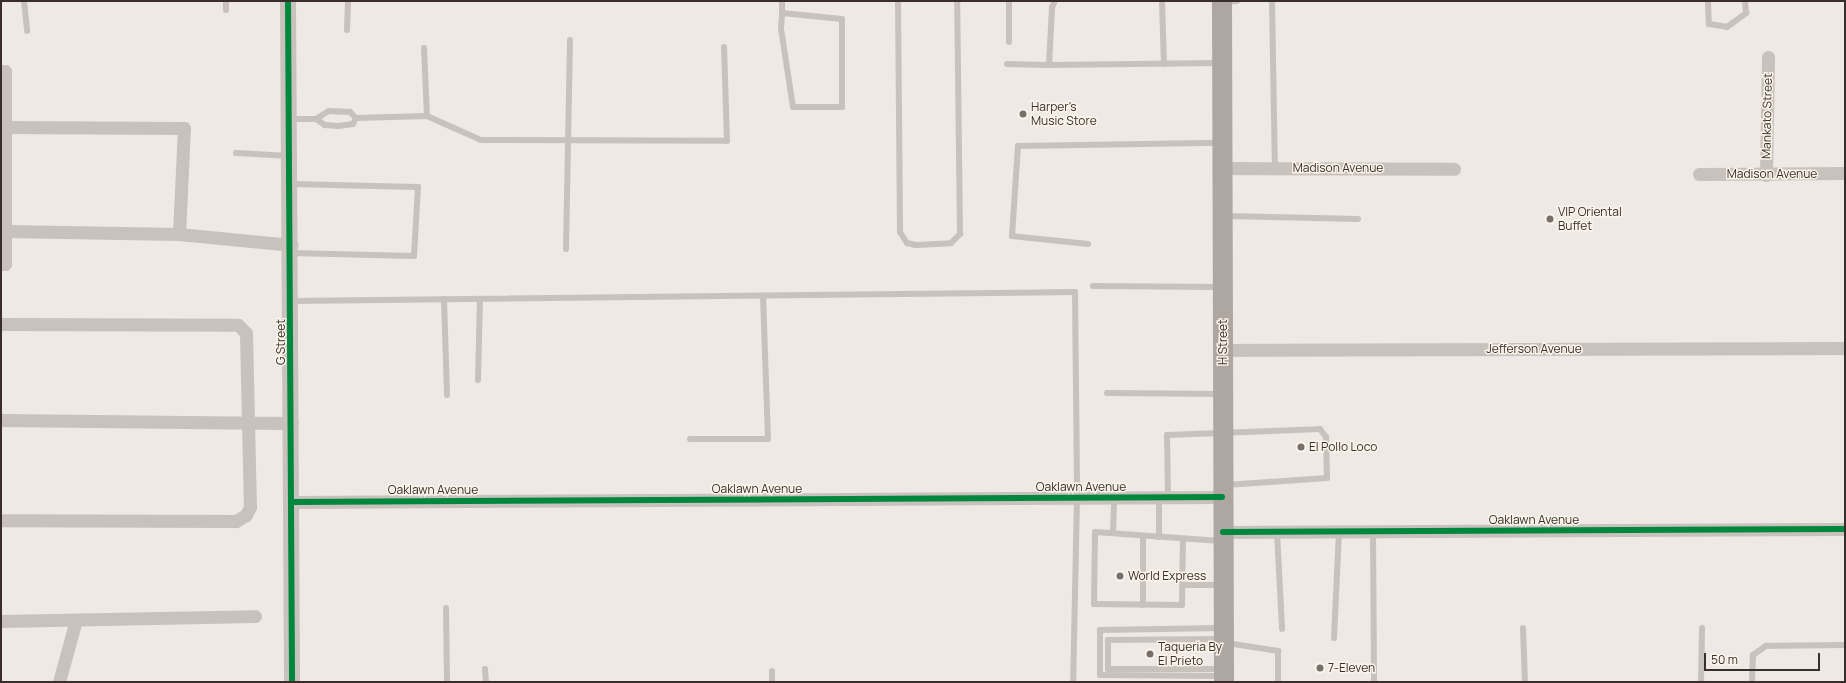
<!DOCTYPE html>
<style>
body{margin:0}
#map{position:relative;width:1846px;height:683px;overflow:hidden;background:#eee9e4;font-family:Manrope,sans-serif}
div>[style]{position:absolute}
.service>*{height:6px;margin:-3px;padding:0 3px;transform-origin:3px;border-radius:3px;background:#c8c1bc}
.minor>*{height:13px;margin:-6.5px;padding:0 6.5px;transform-origin:6.5px;border-radius:6.5px;background:#c8c1bc}
.tertiary>*{height:16px;margin:-8px;padding:0 8px;transform-origin:8px;border-radius:8px;background:#c8c1bc}
.primary>*{height:20px;margin:-10px;padding:0 10px;transform-origin:10px;border-radius:10px;background:#ada6a1}
.cycleway>*{height:6px;margin:-3px;padding:0 3px;transform-origin:3px;border-radius:3px;background:#00873e}
.dots>*{width:11px;height:11px;translate:-50% -50%;box-sizing:border-box;border:2px solid #fbf4eb;border-radius:50%}
span{translate:-50% -50%;white-space:nowrap;text-align:center;line-height:1.15;-webkit-text-stroke:3px #fbf4eb;paint-order:stroke}
.poi-label{font-size:12px;color:#392e2a}
.left{translate:0 -50%;text-align:left}
.street-label{font-size:12px;color:#392e2a}
.frame{position:absolute;inset:0;border:2px solid #392e2a;pointer-events:none}
.scale{position:absolute;left:1704px;top:653px;width:116px;height:18px;box-sizing:border-box;border:2px solid #392e2a;border-top:0;padding-left:5px;font-size:12px;line-height:14px;white-space:nowrap;color:#392e2a;-webkit-text-stroke:3px #fbf4eb;paint-order:stroke}
</style>
<div id="map">
<div class="service">
<i style="left:24px;top:1px;width:30px;rotate:84deg"></i>
<i style="left:898px;top:1px;width:231px;rotate:89.5deg"></i>
<i style="left:900px;top:232px;width:13px;rotate:58deg"></i>
<i style="left:907px;top:243px;width:9px;rotate:13deg"></i>
<i style="left:916px;top:245px;width:35px;rotate:-3deg"></i>
<i style="left:951px;top:243px;width:13px;rotate:-45deg"></i>
<i style="left:960px;top:234px;width:233px;rotate:-90.7deg"></i>
<i style="left:1162px;top:1px;width:63px;rotate:88.2deg"></i>
<i style="left:1272px;top:1px;width:167px;rotate:89deg"></i>
<i style="left:1708px;top:1px;width:23px;rotate:88deg"></i>
<i style="left:1709px;top:24px;width:18px;rotate:9deg"></i>
<i style="left:1727px;top:27px;width:24px;rotate:-36deg"></i>
<i style="left:1746px;top:13px;width:12px;rotate:-95deg"></i>
<i style="left:1225px;top:2px;width:12px;rotate:-5deg"></i>
<i style="left:226px;top:10px;width:9px;rotate:-90deg"></i>
<i style="left:782px;top:13px;width:60px;rotate:5.7deg"></i>
<i style="left:842px;top:19px;width:88px;rotate:90deg"></i>
<i style="left:842px;top:107px;width:49px;rotate:180deg"></i>
<i style="left:793px;top:107px;width:79px;rotate:-98.7deg"></i>
<i style="left:781px;top:29px;width:16px;rotate:-86deg"></i>
<i style="left:782px;top:13px;width:12px;rotate:-90deg"></i>
<i style="left:347px;top:30px;width:29px;rotate:-88deg"></i>
<i style="left:1009px;top:42px;width:41px;rotate:-90deg"></i>
<i style="left:424px;top:48px;width:68px;rotate:87.5deg"></i>
<i style="left:1007px;top:64px;width:42px;rotate:1.4deg"></i>
<i style="left:1049px;top:65px;width:58px;rotate:-87deg"></i>
<i style="left:1052px;top:7px;width:7px;rotate:-63deg"></i>
<i style="left:1049px;top:65px;width:170px;rotate:-0.7deg"></i>
<i style="left:356px;top:118px;width:71px;rotate:-1.6deg"></i>
<i style="left:427px;top:116px;width:59px;rotate:24deg"></i>
<i style="left:481px;top:140px;width:246px;rotate:0.2deg"></i>
<i style="left:727px;top:141px;width:94px;rotate:-91.8deg"></i>
<i style="left:290px;top:119px;width:26px"></i>
<i style="left:316px;top:119px;width:15px;rotate:-32deg"></i>
<i style="left:329px;top:111px;width:21px;rotate:3deg"></i>
<i style="left:350px;top:112px;width:8px;rotate:45deg"></i>
<i style="left:316px;top:119px;width:11px;rotate:34deg"></i>
<i style="left:325px;top:125px;width:13px;rotate:4deg"></i>
<i style="left:338px;top:126px;width:15px;rotate:-8deg"></i>
<i style="left:353px;top:124px;width:7px;rotate:-63deg"></i>
<i style="left:236px;top:153px;width:53px;rotate:3.2deg"></i>
<i style="left:290px;top:184px;width:128px;rotate:1.3deg"></i>
<i style="left:418px;top:187px;width:69px;rotate:93.3deg"></i>
<i style="left:414px;top:256px;width:123px;rotate:-178.6deg"></i>
<i style="left:1224px;top:216px;width:134px;rotate:1.3deg"></i>
<i style="left:1088px;top:244px;width:76px;rotate:-174deg"></i>
<i style="left:1012px;top:236px;width:90px;rotate:-86.2deg"></i>
<i style="left:1018px;top:146px;width:202px;rotate:-0.9deg"></i>
<i style="left:566px;top:249px;width:209px;rotate:-88.9deg"></i>
<i style="left:1093px;top:286px;width:127px;rotate:0.5deg"></i>
<i style="left:444px;top:299px;width:96px;rotate:88.2deg"></i>
<i style="left:292px;top:301px;width:783px;rotate:-0.66deg"></i>
<i style="left:1075px;top:292px;width:206px;rotate:89.4deg"></i>
<i style="left:1077px;top:498px;width:184px;rotate:91.2deg"></i>
<i style="left:478px;top:380px;width:81px;rotate:-88.6deg"></i>
<i style="left:1107px;top:393px;width:115px;rotate:0.5deg"></i>
<i style="left:690px;top:439px;width:78px"></i>
<i style="left:768px;top:439px;width:143px;rotate:-92deg"></i>
<i style="left:1168px;top:497px;width:62px;rotate:-90.9deg"></i>
<i style="left:1167px;top:435px;width:153px;rotate:-2.2deg"></i>
<i style="left:1320px;top:429px;width:10px;rotate:53deg"></i>
<i style="left:1326px;top:437px;width:41px;rotate:88.6deg"></i>
<i style="left:1327px;top:478px;width:101px;rotate:176deg"></i>
<i style="left:1277px;top:532px;width:97px;rotate:87deg"></i>
<i style="left:1373px;top:532px;width:150px;rotate:89.6deg"></i>
<i style="left:1113px;top:533px;width:35px;rotate:-88deg"></i>
<i style="left:1159px;top:537px;width:39px;rotate:-90deg"></i>
<i style="left:1183px;top:539px;width:66px;rotate:90.9deg"></i>
<i style="left:1182px;top:605px;width:88px;rotate:-179.3deg"></i>
<i style="left:1094px;top:604px;width:72px;rotate:-89.2deg"></i>
<i style="left:1095px;top:532px;width:126px;rotate:4.1deg"></i>
<i style="left:1183px;top:585px;width:38px"></i>
<i style="left:1143px;top:605px;width:69px;rotate:-90deg"></i>
<i style="left:446px;top:608px;width:74px;rotate:89.2deg"></i>
<i style="left:1222px;top:628px;width:122px;rotate:179.1deg"></i>
<i style="left:1100px;top:630px;width:45px;rotate:90deg"></i>
<i style="left:1100px;top:675px;width:122px;rotate:0.5deg"></i>
<i style="left:1523px;top:628px;width:54px;rotate:87.9deg"></i>
<i style="left:1334px;top:638px;width:106px;rotate:-87.3deg"></i>
<i style="left:1227px;top:643px;width:52px;rotate:8.9deg"></i>
<i style="left:1278px;top:651px;width:31px;rotate:90deg"></i>
<i style="left:485px;top:669px;width:13px;rotate:86deg"></i>
<i style="left:1221px;top:669px;width:113px;rotate:180deg"></i>
<i style="left:1108px;top:669px;width:29px;rotate:-90deg"></i>
<i style="left:1108px;top:640px;width:114px;rotate:-0.5deg"></i>
<i style="left:772px;top:671px;width:11px;rotate:90deg"></i>
<i style="left:1701px;top:682px;width:54px;rotate:-88.9deg"></i>
<i style="left:1752px;top:682px;width:27px;rotate:-88deg"></i>
<i style="left:1753px;top:655px;width:16px;rotate:-35deg"></i>
<i style="left:1766px;top:646px;width:79px;rotate:-0.7deg"></i>
</div>
<div class="minor">
<i style="left:1px;top:71px;width:4px"></i>
<i style="left:5px;top:71px;width:193px;rotate:90deg"></i>
<i style="left:5px;top:264px;width:4px;rotate:180deg"></i>
<i style="left:1px;top:127px;width:183px;rotate:0.3deg"></i>
<i style="left:184px;top:128px;width:106px;rotate:92.7deg"></i>
<i style="left:1222px;top:168px;width:232px;rotate:0.2deg"></i>
<i style="left:1699px;top:174px;width:146px;rotate:-0.4deg"></i>
<i style="left:1766px;top:175px;width:118px;rotate:-89deg"></i>
<i style="left:5px;top:231px;width:174px;rotate:1deg"></i>
<i style="left:179px;top:234px;width:113px;rotate:5.6deg"></i>
<i style="left:1px;top:324px;width:237px;rotate:0.2deg"></i>
<i style="left:238px;top:325px;width:11px;rotate:45deg"></i>
<i style="left:246px;top:333px;width:174px;rotate:88.7deg"></i>
<i style="left:250px;top:507px;width:9px;rotate:117deg"></i>
<i style="left:246px;top:515px;width:12px;rotate:149deg"></i>
<i style="left:236px;top:521px;width:235px;rotate:-179.8deg"></i>
<i style="left:1224px;top:350px;width:621px;rotate:-0.18deg"></i>
<i style="left:1px;top:420px;width:291px;rotate:0.6deg"></i>
<i style="left:291px;top:502px;width:931px;rotate:-0.31deg"></i>
<i style="left:1223px;top:532px;width:622px;rotate:-0.28deg"></i>
<i style="left:1px;top:621px;width:254px;rotate:-1.1deg"></i>
<i style="left:59px;top:682px;width:64px;rotate:-74.7deg"></i>
</div>
<div class="tertiary">
<i style="left:288px;top:1px;width:681px;rotate:89.66deg"></i>
</div>
<div class="primary">
<i style="left:1222px;top:1px;width:681px;rotate:89.83deg"></i>
</div>
<div class="cycleway">
<i style="left:288px;top:1px;width:681px;rotate:89.66deg"></i>
<i style="left:291px;top:502px;width:931px;rotate:-0.31deg"></i>
<i style="left:1223px;top:532px;width:622px;rotate:-0.28deg"></i>
</div>
<div class="dots">
<i style="left:1023px;top:114px;background:#786f6b"></i>
<i style="left:1550px;top:219px;background:#786f6b"></i>
<i style="left:1301px;top:447px;background:#786f6b"></i>
<i style="left:1120px;top:576px;background:#786f6b"></i>
<i style="left:1150px;top:654px;background:#786f6b"></i>
<i style="left:1320px;top:668px;background:#786f6b"></i>
</div>
<div class="poi-label">
<span class="left" style="left:1031px;top:114px">Harper's<br>Music Store</span>
<span class="left" style="left:1558px;top:219px">VIP Oriental<br>Buffet</span>
<span class="left" style="left:1309px;top:447px">El Pollo Loco</span>
<span class="left" style="left:1128px;top:576px">World Express</span>
<span class="left" style="left:1158px;top:654px">Taqueria By<br>El Prieto</span>
<span class="left" style="left:1328px;top:668px">7-Eleven</span>
</div>
<div class="street-label">
<span style="left:1767px;top:116px;rotate:-89deg">Mankato Street</span>
<span style="left:1338px;top:168px">Madison Avenue</span>
<span style="left:1772px;top:174px">Madison Avenue</span>
<span style="left:281px;top:342px;rotate:-90deg">G Street</span>
<span style="left:1223px;top:342px;rotate:-90deg">H Street</span>
<span style="left:1534px;top:349px">Jefferson Avenue</span>
<span style="left:1081px;top:487px">Oaklawn Avenue</span>
<span style="left:757px;top:489px">Oaklawn Avenue</span>
<span style="left:433px;top:490px">Oaklawn Avenue</span>
<span style="left:1534px;top:520px">Oaklawn Avenue</span>
</div>
<div class="frame"></div>
<div class="scale">50 m</div>
</div>
